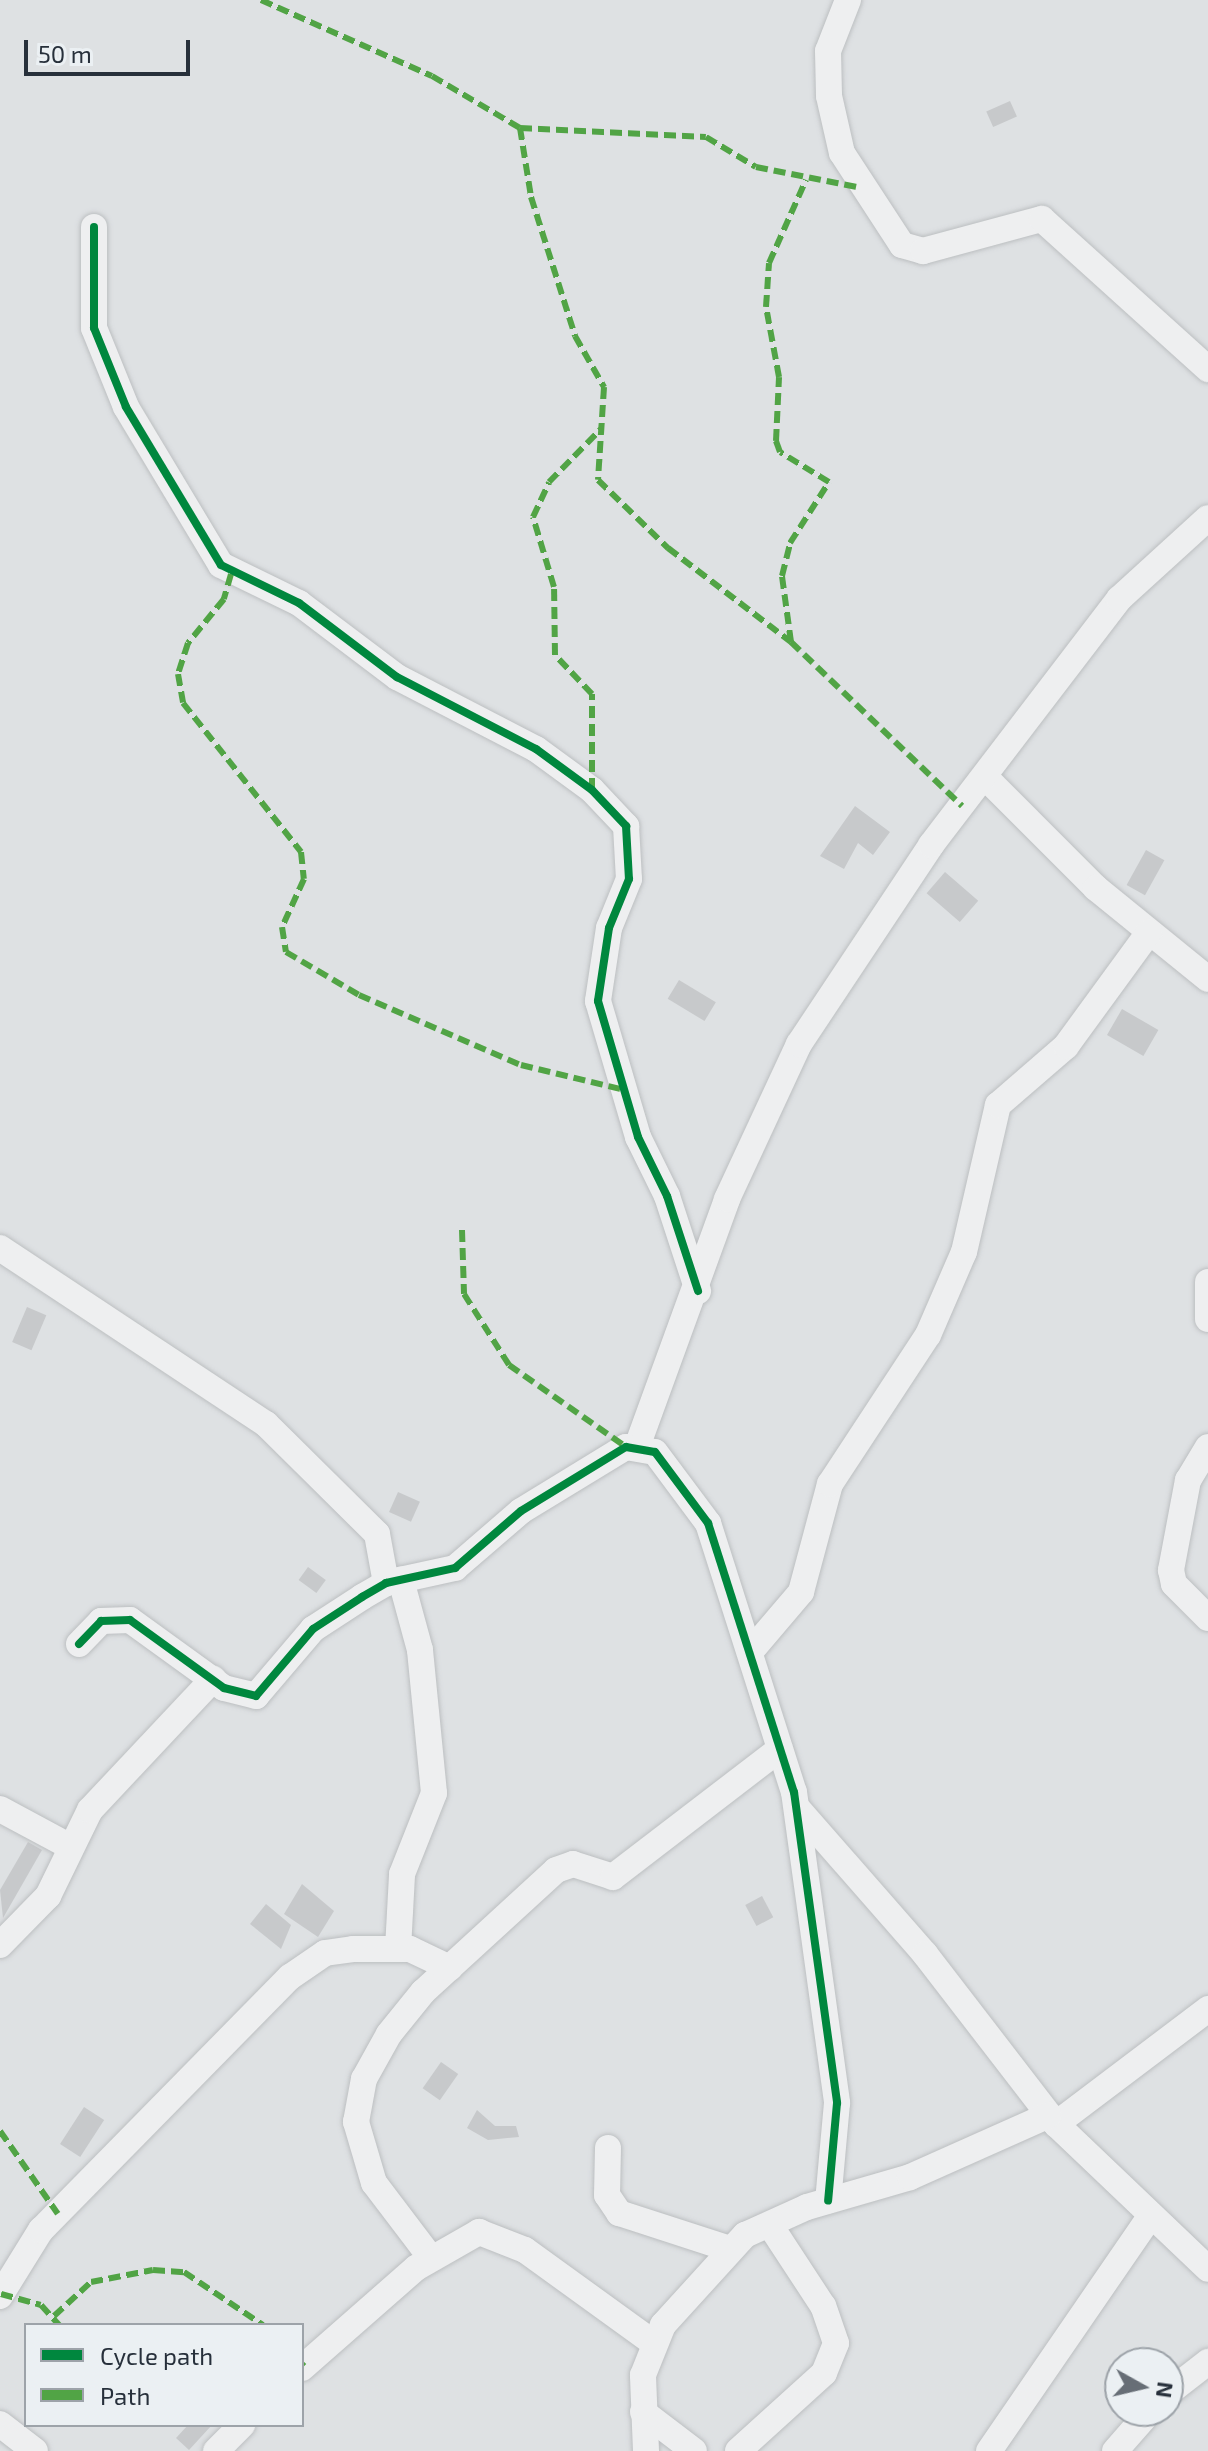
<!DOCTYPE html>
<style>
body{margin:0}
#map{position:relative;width:1208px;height:2451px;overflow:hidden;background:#dee1e3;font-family:"Exo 2",sans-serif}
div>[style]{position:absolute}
.building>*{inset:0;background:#c7c9cb;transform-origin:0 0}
.roads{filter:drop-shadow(0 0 2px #bcbfc1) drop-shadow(0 0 2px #bcbfc1)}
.minor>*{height:26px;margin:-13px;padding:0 13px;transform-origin:13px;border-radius:13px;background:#eeeff0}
.quiet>*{height:6px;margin-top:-3px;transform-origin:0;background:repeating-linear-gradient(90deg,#51a445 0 12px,transparent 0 18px)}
.cycleway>*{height:8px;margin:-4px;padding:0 4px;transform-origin:4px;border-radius:4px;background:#00873e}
span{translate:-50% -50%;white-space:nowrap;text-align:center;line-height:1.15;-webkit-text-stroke:6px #ebf0f3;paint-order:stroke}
.legend{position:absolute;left:24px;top:2323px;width:280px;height:104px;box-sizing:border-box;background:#ebf0f3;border:2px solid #9da3a9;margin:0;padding:10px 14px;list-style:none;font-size:24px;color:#27303b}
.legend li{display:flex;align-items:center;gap:16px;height:40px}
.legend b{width:40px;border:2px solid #9da3a9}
.north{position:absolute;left:1104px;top:2347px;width:80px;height:80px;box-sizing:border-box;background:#ebf0f3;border:2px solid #9da3a9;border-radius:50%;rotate:98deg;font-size:22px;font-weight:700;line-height:32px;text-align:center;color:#27303b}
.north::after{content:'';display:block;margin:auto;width:28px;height:36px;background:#676e76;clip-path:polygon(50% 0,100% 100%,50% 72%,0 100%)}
.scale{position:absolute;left:24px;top:40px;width:166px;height:36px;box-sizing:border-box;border:4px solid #27303b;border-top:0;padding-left:10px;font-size:24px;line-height:28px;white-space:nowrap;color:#27303b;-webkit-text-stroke:6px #ebf0f3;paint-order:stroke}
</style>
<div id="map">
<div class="building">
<i style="left:1010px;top:101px;width:17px;height:26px;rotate:66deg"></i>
<i style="clip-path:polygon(855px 806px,890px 832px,873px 855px,858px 843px,844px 869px,820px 856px)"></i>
<i style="left:1146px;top:850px;width:21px;height:40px;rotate:29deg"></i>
<i style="left:945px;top:872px;width:44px;height:28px;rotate:41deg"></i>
<i style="left:679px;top:980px;width:43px;height:22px;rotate:31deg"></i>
<i style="left:1122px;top:1009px;width:42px;height:30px;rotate:30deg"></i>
<i style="left:27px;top:1307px;width:21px;height:38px;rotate:23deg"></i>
<i style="left:398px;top:1492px;width:24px;height:22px;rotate:24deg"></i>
<i style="left:308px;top:1567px;width:22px;height:16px;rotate:36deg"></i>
<i style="clip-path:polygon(28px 1842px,42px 1850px,3px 1918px,0 1890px)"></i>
<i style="clip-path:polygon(302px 1884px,334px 1911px,318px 1937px,284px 1914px)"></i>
<i style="left:762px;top:1896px;width:24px;height:19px;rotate:62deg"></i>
<i style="clip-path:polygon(266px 1904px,291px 1925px,281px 1949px,250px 1924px)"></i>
<i style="left:441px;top:2062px;width:21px;height:32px;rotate:35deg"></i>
<i style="left:84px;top:2107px;width:24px;height:44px;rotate:33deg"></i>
<i style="clip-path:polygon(477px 2110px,495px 2126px,516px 2126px,519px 2137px,488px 2140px,467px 2128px)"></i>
<i style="clip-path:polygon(188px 2425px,212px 2425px,189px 2450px,176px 2438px)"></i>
</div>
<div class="roads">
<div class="minor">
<i style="left:848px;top:0;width:55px;rotate:111.4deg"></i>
<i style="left:828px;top:51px;width:45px;rotate:88.7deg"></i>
<i style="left:829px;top:96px;width:58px;rotate:77.2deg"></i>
<i style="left:842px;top:153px;width:110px;rotate:56.9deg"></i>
<i style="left:902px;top:245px;width:22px;rotate:16deg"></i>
<i style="left:923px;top:251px;width:123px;rotate:-15.1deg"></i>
<i style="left:1042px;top:219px;width:224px;rotate:42.1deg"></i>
<i style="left:94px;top:227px;width:101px;rotate:90deg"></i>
<i style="left:94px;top:328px;width:85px;rotate:67.9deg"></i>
<i style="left:126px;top:407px;width:184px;rotate:59deg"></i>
<i style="left:221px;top:565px;width:87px;rotate:26deg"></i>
<i style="left:299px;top:603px;width:123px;rotate:37.1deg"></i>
<i style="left:397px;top:677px;width:157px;rotate:27.4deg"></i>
<i style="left:536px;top:749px;width:69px;rotate:36.2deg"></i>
<i style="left:592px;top:790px;width:50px;rotate:46.6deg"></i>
<i style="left:626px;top:826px;width:53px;rotate:86.8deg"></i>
<i style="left:629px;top:879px;width:53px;rotate:112.2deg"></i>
<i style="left:609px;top:928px;width:74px;rotate:98.6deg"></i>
<i style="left:598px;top:1001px;width:142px;rotate:73.6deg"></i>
<i style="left:638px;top:1137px;width:66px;rotate:63.8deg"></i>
<i style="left:667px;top:1196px;width:100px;rotate:71.9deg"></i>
<i style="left:987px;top:779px;width:154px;rotate:45deg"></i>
<i style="left:1096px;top:888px;width:144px;rotate:39.1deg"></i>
<i style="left:0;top:1248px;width:319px;rotate:33.5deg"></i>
<i style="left:266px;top:1424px;width:156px;rotate:44.7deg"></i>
<i style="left:377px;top:1534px;width:50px;rotate:79.6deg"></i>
<i style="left:1208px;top:1282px;width:37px;rotate:90deg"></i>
<i style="left:638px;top:1444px;width:261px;rotate:-70deg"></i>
<i style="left:727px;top:1199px;width:171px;rotate:-65.1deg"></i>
<i style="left:799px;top:1044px;width:239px;rotate:-56.4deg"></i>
<i style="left:931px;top:845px;width:310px;rotate:-52.6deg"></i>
<i style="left:1119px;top:599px;width:120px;rotate:-42.3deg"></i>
<i style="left:1208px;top:1447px;width:39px;rotate:121deg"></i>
<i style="left:1188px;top:1480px;width:92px;rotate:100.7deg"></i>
<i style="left:1171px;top:1570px;width:14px;rotate:78deg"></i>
<i style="left:1174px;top:1584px;width:48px;rotate:45deg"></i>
<i style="left:79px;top:1644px;width:32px;rotate:-46deg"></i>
<i style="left:101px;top:1621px;width:29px;rotate:-2deg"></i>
<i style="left:130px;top:1620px;width:116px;rotate:35.9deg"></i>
<i style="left:224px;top:1688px;width:33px;rotate:14deg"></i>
<i style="left:256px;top:1696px;width:88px;rotate:-49.6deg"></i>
<i style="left:313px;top:1629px;width:59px;rotate:-33.1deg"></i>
<i style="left:362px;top:1597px;width:28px;rotate:-30deg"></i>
<i style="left:386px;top:1583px;width:71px;rotate:-12.3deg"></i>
<i style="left:455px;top:1568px;width:87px;rotate:-40.8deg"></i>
<i style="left:521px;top:1511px;width:123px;rotate:-31.4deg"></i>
<i style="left:626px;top:1447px;width:29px;rotate:10deg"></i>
<i style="left:655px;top:1452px;width:89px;rotate:53.3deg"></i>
<i style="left:708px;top:1523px;width:282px;rotate:72.3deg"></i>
<i style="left:794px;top:1792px;width:314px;rotate:82.1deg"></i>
<i style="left:837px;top:2103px;width:98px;rotate:95.2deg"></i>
<i style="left:750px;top:1652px;width:79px;rotate:-49.6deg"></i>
<i style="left:801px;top:1592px;width:112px;rotate:-75deg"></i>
<i style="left:830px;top:1484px;width:178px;rotate:-56.7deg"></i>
<i style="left:928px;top:1335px;width:90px;rotate:-66.6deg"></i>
<i style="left:964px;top:1252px;width:151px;rotate:-77deg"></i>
<i style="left:998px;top:1105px;width:90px;rotate:-40.9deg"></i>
<i style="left:1066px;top:1046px;width:141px;rotate:-53.9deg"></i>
<i style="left:0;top:1809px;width:78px;rotate:28.2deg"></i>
<i style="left:799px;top:1810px;width:191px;rotate:48.8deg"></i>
<i style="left:925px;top:1954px;width:215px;rotate:52.4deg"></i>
<i style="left:1056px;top:2124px;width:210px;rotate:43.6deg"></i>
<i style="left:0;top:1945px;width:69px;rotate:-45.6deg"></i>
<i style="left:48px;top:1896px;width:96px;rotate:-64deg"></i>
<i style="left:90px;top:1810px;width:180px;rotate:-46.8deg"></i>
<i style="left:398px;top:1949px;width:75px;rotate:-86.9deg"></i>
<i style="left:402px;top:1874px;width:87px;rotate:-68.4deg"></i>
<i style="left:434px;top:1793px;width:144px;rotate:-95.6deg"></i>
<i style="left:420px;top:1650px;width:73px;rotate:-105.2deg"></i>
<i style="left:1056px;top:2124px;width:191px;rotate:-37.1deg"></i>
<i style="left:608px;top:2148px;width:47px;rotate:91.2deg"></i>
<i style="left:607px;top:2195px;width:22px;rotate:56deg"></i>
<i style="left:619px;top:2213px;width:117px;rotate:18deg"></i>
<i style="left:431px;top:2258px;width:94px;rotate:-127.2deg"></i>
<i style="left:374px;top:2183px;width:64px;rotate:-106.4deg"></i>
<i style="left:356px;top:2122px;width:44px;rotate:-79.5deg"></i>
<i style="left:364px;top:2079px;width:51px;rotate:-60.9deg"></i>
<i style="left:389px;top:2034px;width:54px;rotate:-51deg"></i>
<i style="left:423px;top:1992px;width:180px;rotate:-42.5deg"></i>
<i style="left:556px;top:1870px;width:18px;rotate:-19deg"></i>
<i style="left:573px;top:1864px;width:42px;rotate:18deg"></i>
<i style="left:613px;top:1877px;width:210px;rotate:-37.5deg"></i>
<i style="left:0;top:2296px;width:78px;rotate:-58.2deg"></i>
<i style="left:41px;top:2230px;width:355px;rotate:-45.5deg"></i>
<i style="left:290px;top:1977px;width:42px;rotate:-34.4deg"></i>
<i style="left:325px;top:1953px;width:28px;rotate:-8deg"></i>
<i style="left:353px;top:1949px;width:57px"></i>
<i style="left:410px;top:1949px;width:44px;rotate:25.4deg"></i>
<i style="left:302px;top:2368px;width:152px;rotate:-41.3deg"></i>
<i style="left:416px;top:2268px;width:73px;rotate:-29.7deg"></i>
<i style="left:479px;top:2232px;width:49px;rotate:21.4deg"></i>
<i style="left:525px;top:2250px;width:160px;rotate:35.9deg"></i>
<i style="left:1168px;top:2393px;width:51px;rotate:-37.8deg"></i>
<i style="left:643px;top:2412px;width:64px;rotate:37.4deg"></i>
<i style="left:0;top:2424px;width:44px;rotate:37.6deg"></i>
<i style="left:216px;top:2451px;width:37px;rotate:-45deg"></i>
<i style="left:646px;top:2451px;width:76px;rotate:-92.3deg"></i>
<i style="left:643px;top:2375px;width:54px;rotate:-68.2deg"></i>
<i style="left:663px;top:2325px;width:122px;rotate:-47.7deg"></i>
<i style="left:745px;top:2235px;width:68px;rotate:-24.3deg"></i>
<i style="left:807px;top:2207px;width:107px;rotate:-16.2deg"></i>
<i style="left:910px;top:2177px;width:152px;rotate:-24deg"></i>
<i style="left:738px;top:2451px;width:116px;rotate:-42.2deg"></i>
<i style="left:824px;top:2373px;width:32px;rotate:-68deg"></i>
<i style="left:836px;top:2343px;width:39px;rotate:-109deg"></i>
<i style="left:823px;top:2306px;width:97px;rotate:-123.2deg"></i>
<i style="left:989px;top:2451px;width:284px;rotate:-55.5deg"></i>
<i style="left:1115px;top:2451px;width:53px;rotate:-48.8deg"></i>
</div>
</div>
<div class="quiet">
<i style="left:261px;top:0;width:187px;rotate:24deg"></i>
<i style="left:432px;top:76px;width:102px;rotate:30.6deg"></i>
<i style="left:520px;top:128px;width:186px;rotate:2.8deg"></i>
<i style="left:706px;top:137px;width:58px;rotate:31deg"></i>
<i style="left:756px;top:167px;width:108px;rotate:11.2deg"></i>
<i style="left:520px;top:128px;width:70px;rotate:80.9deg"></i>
<i style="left:531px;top:197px;width:146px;rotate:72.4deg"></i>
<i style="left:575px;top:336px;width:59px;rotate:60.4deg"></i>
<i style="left:604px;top:387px;width:93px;rotate:93.7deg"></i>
<i style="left:598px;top:480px;width:98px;rotate:44.2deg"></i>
<i style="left:668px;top:548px;width:155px;rotate:37.4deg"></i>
<i style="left:791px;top:642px;width:237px;rotate:43.8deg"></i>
<i style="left:231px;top:574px;width:26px;rotate:106deg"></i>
<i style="left:224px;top:599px;width:57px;rotate:129.3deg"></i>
<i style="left:188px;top:643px;width:33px;rotate:108deg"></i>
<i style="left:178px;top:674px;width:29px;rotate:80deg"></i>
<i style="left:183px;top:703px;width:190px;rotate:51.6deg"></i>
<i style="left:301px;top:852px;width:27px;rotate:84deg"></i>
<i style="left:304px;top:879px;width:53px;rotate:114.6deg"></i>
<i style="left:282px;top:927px;width:25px;rotate:81deg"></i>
<i style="left:286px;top:952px;width:85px;rotate:30.5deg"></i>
<i style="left:359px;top:995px;width:176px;rotate:23.4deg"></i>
<i style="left:521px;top:1065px;width:106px;rotate:13.6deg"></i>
<i style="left:791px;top:642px;width:67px;rotate:-97.8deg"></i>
<i style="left:782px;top:576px;width:34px;rotate:-76deg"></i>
<i style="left:790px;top:543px;width:72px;rotate:-57.4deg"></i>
<i style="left:829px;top:482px;width:57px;rotate:-148.5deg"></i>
<i style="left:780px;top:452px;width:12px;rotate:-110deg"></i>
<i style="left:776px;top:441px;width:64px;rotate:-87.3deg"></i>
<i style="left:779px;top:377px;width:71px;rotate:-100.5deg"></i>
<i style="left:766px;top:307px;width:44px;rotate:-86.1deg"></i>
<i style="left:769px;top:263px;width:91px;rotate:-66deg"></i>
<i style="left:592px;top:790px;width:96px;rotate:-90deg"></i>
<i style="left:592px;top:694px;width:54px;rotate:-133.5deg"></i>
<i style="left:555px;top:655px;width:68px;rotate:-90.8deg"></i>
<i style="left:554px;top:587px;width:73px;rotate:-106.7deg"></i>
<i style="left:533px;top:517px;width:38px;rotate:-65deg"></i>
<i style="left:549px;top:482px;width:74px;rotate:-45.5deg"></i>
<i style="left:462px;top:1230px;width:64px;rotate:88.2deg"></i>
<i style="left:464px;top:1294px;width:84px;rotate:57.6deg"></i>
<i style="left:509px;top:1365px;width:143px;rotate:35deg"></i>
<i style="left:0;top:2131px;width:101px;rotate:55.1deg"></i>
<i style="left:1px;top:2294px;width:41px;rotate:15.4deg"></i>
<i style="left:41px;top:2305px;width:27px;rotate:48deg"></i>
<i style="left:54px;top:2316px;width:50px;rotate:-42.6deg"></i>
<i style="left:91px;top:2282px;width:63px;rotate:-11deg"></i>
<i style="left:153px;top:2270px;width:31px;rotate:4deg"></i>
<i style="left:184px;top:2272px;width:95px;rotate:33.9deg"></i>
<i style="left:302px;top:2364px;width:3px;rotate:45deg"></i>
</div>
<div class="cycleway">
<i style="left:94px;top:227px;width:101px;rotate:90deg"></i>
<i style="left:94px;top:328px;width:85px;rotate:67.9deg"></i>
<i style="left:126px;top:407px;width:184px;rotate:59deg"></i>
<i style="left:221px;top:565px;width:87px;rotate:26deg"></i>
<i style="left:299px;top:603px;width:123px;rotate:37.1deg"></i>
<i style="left:397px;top:677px;width:157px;rotate:27.4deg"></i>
<i style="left:536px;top:749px;width:69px;rotate:36.2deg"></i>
<i style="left:592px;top:790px;width:50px;rotate:46.6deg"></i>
<i style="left:626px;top:826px;width:53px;rotate:86.8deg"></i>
<i style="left:629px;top:879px;width:53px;rotate:112.2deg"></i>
<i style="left:609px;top:928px;width:74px;rotate:98.6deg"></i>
<i style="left:598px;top:1001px;width:142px;rotate:73.6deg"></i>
<i style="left:638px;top:1137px;width:66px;rotate:63.8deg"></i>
<i style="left:667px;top:1196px;width:100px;rotate:71.9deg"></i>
<i style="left:79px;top:1644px;width:32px;rotate:-46deg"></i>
<i style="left:101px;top:1621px;width:29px;rotate:-2deg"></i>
<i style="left:130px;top:1620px;width:116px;rotate:35.9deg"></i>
<i style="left:224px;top:1688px;width:33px;rotate:14deg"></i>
<i style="left:256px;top:1696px;width:88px;rotate:-49.6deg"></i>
<i style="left:313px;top:1629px;width:59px;rotate:-33.1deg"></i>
<i style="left:362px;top:1597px;width:28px;rotate:-30deg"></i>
<i style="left:386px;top:1583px;width:71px;rotate:-12.3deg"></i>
<i style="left:455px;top:1568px;width:87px;rotate:-40.8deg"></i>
<i style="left:521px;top:1511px;width:123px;rotate:-31.4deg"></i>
<i style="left:626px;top:1447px;width:29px;rotate:10deg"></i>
<i style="left:655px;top:1452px;width:89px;rotate:53.3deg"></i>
<i style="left:708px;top:1523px;width:282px;rotate:72.3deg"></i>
<i style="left:794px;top:1792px;width:314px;rotate:82.1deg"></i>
<i style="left:837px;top:2103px;width:98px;rotate:95.2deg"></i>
</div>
<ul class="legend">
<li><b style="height:10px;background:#00873e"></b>Cycle path</li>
<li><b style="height:10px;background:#51a445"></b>Path</li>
</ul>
<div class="north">N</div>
<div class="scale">50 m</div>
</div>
